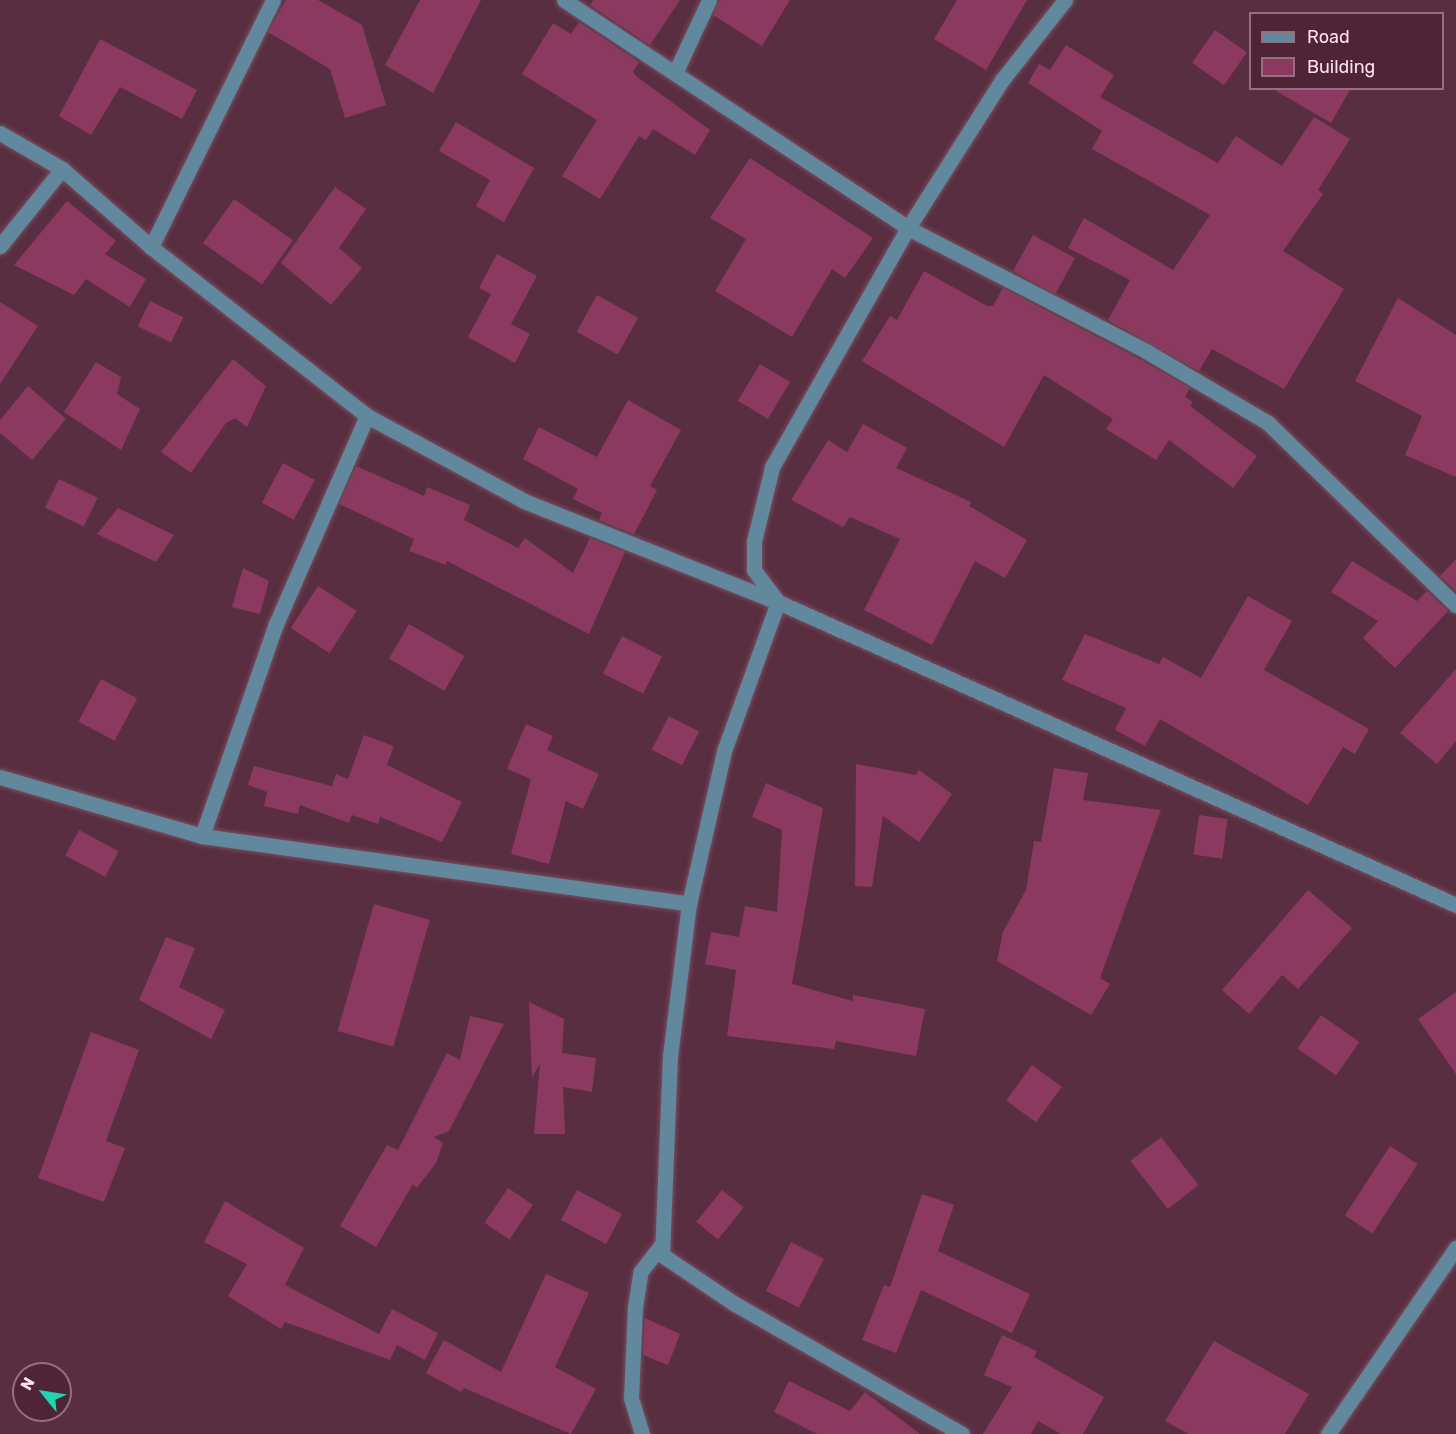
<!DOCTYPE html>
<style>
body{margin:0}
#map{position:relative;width:1456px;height:1434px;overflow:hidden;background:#592e41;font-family:Rubik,sans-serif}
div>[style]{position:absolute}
.building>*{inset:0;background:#8c395f;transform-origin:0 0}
.roads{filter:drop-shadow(0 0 2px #774e60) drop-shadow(0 0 2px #774e60)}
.minor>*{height:15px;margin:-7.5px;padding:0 7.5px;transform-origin:7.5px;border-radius:7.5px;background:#61889d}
span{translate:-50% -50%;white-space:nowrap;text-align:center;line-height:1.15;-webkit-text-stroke:6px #4e2436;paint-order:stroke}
.legend{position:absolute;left:1249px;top:12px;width:195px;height:78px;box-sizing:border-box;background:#4e2436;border:2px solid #94707f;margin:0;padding:8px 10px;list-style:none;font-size:18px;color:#fde1ec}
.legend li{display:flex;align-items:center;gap:12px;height:30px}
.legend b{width:30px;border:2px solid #94707f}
.north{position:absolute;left:12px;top:1362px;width:60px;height:60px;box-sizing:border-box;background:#4e2436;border:2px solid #94707f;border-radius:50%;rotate:300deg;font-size:16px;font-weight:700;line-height:24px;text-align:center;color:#fde1ec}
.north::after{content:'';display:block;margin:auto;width:21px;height:27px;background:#1fd5b0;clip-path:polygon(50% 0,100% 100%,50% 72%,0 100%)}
</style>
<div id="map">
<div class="building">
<i style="clip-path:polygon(286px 0,318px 0,362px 25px,386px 105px,345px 118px,330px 69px,268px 32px)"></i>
<i style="clip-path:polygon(420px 0,481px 0,433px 93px,385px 65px)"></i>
<i style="clip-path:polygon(593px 0,680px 0,650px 45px,590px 5px)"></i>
<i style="clip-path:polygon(719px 0,790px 0,762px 46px,713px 15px)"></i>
<i style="clip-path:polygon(957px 0,1027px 0,986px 70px,934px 39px)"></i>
<i style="clip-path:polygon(579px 22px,639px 62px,633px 72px,636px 76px,710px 130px,695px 155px,653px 129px,646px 140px,639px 136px,600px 199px,562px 176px,597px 120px,522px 74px,553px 23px,571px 34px)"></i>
<i style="left:1215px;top:30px;width:39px;height:40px;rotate:35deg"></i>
<i style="clip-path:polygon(100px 39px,197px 90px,182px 119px,120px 87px,91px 135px,59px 116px)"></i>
<i style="clip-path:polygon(1066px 45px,1114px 75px,1100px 97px,1218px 163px,1236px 136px,1282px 166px,1314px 117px,1350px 139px,1318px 190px,1323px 194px,1283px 251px,1344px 289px,1284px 389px,1212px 349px,1199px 371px,1108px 320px,1130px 280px,1068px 248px,1084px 218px,1173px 270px,1210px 215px,1092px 149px,1102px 131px,1028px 83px,1039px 64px,1050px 70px)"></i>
<i style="clip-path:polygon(1271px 88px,1351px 88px,1331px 123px)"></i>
<i style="clip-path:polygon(456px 122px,534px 168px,504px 222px,476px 206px,490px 180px,439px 151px)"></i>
<i style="clip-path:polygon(750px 158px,873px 238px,845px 278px,832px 269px,792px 337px,715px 291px,746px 239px,710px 218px)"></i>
<i style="clip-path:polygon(335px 187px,366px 209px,339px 248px,362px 268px,331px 305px,281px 263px)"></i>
<i style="left:234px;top:199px;width:72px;height:54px;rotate:35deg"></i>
<i style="clip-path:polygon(67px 201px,116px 241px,105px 254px,146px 279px,130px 307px,86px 279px,74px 295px,14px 265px)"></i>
<i style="left:1033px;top:235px;width:48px;height:41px;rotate:29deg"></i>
<i style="clip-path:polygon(497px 254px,537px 276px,511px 324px,530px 334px,515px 363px,468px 337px,491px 294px,479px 288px)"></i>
<i style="clip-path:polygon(924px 271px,987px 306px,993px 306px,1003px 288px,1141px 360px,1190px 388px,1185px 397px,1193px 402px,1190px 406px,1257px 456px,1233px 488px,1169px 440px,1156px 460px,1106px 429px,1113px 419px,1044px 375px,1004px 447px,862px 361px,890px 316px,897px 320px)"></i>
<i style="left:597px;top:295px;width:47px;height:42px;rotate:29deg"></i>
<i style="clip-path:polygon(1398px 298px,1456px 335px,1456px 477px,1405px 455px,1422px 416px,1355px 381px)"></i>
<i style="left:150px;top:301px;width:37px;height:28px;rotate:26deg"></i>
<i style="clip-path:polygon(0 302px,38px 326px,0 384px)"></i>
<i style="clip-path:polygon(233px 359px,266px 386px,247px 427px,235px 418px,226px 423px,191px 473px,161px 452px)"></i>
<i style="clip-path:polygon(96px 362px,121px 377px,117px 394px,140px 409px,121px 450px,64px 412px)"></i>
<i style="left:760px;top:364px;width:35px;height:43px;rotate:31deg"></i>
<i style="clip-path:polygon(28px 386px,66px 419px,32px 460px,0 433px,0 420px)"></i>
<i style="clip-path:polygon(628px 400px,681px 430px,650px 486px,657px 490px,634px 534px,599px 520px,602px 513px,573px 499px,578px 489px,523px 459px,539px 427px,597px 457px)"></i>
<i style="clip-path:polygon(863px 424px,907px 448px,896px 468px,971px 502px,969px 506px,1027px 540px,1005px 578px,975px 561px,932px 645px,864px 610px,900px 539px,850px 517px,843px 527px,791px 500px,828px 440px,847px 452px)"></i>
<i style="left:283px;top:463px;width:36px;height:45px;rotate:28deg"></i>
<i style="clip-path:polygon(356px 466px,424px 496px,427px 487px,470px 505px,464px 520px,518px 548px,525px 538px,573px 573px,590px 538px,625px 552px,589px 634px,447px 561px,446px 565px,409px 551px,414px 539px,339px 504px)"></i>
<i style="left:59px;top:479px;width:43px;height:32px;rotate:26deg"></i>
<i style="clip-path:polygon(118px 508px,174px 535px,156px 562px,97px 534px)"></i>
<i style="clip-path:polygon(1456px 559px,1456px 591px,1440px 576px)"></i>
<i style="clip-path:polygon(1352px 561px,1417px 601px,1427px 591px,1448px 611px,1395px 668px,1363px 638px,1378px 621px,1331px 592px)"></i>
<i style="clip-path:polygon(243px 568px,269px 581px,260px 614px,232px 607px)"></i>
<i style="left:318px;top:586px;width:46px;height:50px;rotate:33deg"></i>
<i style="clip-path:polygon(1248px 596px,1292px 621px,1264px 670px,1369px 729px,1355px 754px,1343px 747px,1308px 805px,1160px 719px,1145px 746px,1115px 730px,1126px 708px,1062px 680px,1085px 634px,1159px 664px,1163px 657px,1201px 678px)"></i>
<i style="left:409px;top:624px;width:64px;height:40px;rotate:30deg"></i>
<i style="left:622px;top:636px;width:45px;height:42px;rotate:27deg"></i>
<i style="clip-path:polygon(1456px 669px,1456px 741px,1437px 764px,1400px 733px)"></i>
<i style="left:101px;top:679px;width:41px;height:48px;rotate:28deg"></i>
<i style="left:669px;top:716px;width:34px;height:38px;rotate:27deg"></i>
<i style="clip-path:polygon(526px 724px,553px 736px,547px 750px,599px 774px,583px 809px,566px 801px,549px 864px,511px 854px,531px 779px,507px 769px)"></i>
<i style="clip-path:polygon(364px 735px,394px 746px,387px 765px,462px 802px,442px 842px,380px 817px,378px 824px,352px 815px,349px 823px,300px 805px,298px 814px,264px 806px,267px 792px,248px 785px,254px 766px,332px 786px,336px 774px,348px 779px)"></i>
<i style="clip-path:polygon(856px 764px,916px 775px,919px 770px,952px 794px,919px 842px,883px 816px,872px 887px,855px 886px)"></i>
<i style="clip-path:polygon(1054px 768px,1088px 773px,1083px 800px,1161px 810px,1100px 978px,1110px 984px,1091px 1015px,997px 961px,1003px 932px,1026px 890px,1034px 841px,1041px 842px)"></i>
<i style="clip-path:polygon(766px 783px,823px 808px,792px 984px,853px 1001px,853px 995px,925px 1009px,916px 1056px,836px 1041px,834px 1049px,727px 1036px,736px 970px,705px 964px,711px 932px,739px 937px,745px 906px,777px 912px,782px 830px,752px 817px)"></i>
<i style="left:1199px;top:815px;width:29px;height:40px;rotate:8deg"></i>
<i style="left:79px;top:830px;width:45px;height:29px;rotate:28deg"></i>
<i style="clip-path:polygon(1308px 890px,1352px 928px,1298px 989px,1282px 975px,1249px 1014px,1222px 990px)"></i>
<i style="left:374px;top:904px;width:58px;height:132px;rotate:16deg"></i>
<i style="clip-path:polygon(166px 937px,195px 948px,179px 987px,225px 1010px,211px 1039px,139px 1000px)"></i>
<i style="clip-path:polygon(1456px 992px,1456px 1074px,1418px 1019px)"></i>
<i style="clip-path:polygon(529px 1002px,564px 1019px,562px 1053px,596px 1058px,592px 1092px,563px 1087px,565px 1134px,534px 1134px,540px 1063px,532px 1078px)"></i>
<i style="left:1321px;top:1015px;width:47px;height:41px;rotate:35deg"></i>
<i style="clip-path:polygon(470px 1016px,504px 1024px,449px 1131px,434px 1137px,443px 1143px,436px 1163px,417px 1188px,413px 1184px,376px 1247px,340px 1226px,387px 1145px,398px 1150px,447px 1053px,460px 1060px)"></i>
<i style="clip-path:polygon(91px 1032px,139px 1050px,106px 1141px,125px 1148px,104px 1202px,38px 1178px)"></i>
<i style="left:1032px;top:1065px;width:37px;height:44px;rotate:36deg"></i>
<i style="left:1161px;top:1137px;width:61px;height:39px;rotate:52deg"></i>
<i style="left:1390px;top:1146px;width:33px;height:83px;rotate:33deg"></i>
<i style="left:508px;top:1188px;width:30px;height:42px;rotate:34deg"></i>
<i style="left:577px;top:1190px;width:51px;height:34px;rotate:28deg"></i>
<i style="left:722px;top:1190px;width:28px;height:41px;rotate:39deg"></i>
<i style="clip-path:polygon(922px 1194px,954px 1205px,938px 1251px,1030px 1294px,1012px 1333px,921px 1290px,896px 1353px,862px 1340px,884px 1285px,890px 1287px)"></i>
<i style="clip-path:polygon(225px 1201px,304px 1248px,285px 1285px,379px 1334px,392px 1309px,438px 1333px,425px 1360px,397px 1345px,390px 1360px,285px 1322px,281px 1329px,228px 1296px,247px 1264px,204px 1242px)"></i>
<i style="left:791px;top:1242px;width:37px;height:55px;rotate:27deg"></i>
<i style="clip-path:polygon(546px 1274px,589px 1293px,555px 1367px,596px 1389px,571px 1434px,464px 1388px,461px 1392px,426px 1373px,444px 1340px,501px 1372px)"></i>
<i style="clip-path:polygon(645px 1318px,680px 1334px,668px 1365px,643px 1355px)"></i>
<i style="clip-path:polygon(1002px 1335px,1037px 1351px,1034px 1357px,1104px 1397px,1083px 1434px,1061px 1434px,1038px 1421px,1031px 1434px,983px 1434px,1012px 1387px,984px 1375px)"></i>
<i style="clip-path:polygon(1214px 1341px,1309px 1394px,1285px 1434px,1189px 1434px,1165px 1421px)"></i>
<i style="clip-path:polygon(789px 1381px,850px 1411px,865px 1392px,920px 1434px,817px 1434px,774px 1412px)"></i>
</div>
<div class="roads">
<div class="minor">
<i style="left:564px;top:0;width:413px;rotate:33.5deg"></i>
<i style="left:908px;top:228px;width:268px;rotate:27.3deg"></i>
<i style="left:1146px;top:351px;width:142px;rotate:30.5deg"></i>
<i style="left:1268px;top:423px;width:262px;rotate:44.1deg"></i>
<i style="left:675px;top:73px;width:81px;rotate:-65deg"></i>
<i style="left:0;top:133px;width:72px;rotate:30.1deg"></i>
<i style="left:62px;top:169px;width:118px;rotate:41.2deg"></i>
<i style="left:151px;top:247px;width:274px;rotate:38deg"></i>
<i style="left:367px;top:416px;width:179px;rotate:28.4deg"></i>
<i style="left:524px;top:501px;width:273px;rotate:21.7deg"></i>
<i style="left:778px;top:602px;width:743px;rotate:24.08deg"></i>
<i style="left:0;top:246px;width:99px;rotate:-51.2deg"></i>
<i style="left:151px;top:247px;width:275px;rotate:-63.7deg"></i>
<i style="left:0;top:777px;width:210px;rotate:16.3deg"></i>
<i style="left:202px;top:836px;width:492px;rotate:7.9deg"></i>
<i style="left:202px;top:836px;width:225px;rotate:-70.8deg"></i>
<i style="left:276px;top:624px;width:227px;rotate:-66.4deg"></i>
<i style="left:642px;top:1434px;width:38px;rotate:-107deg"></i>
<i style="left:631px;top:1398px;width:91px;rotate:-87.5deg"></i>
<i style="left:635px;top:1307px;width:36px;rotate:-81deg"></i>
<i style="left:641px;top:1271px;width:34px;rotate:-52deg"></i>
<i style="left:962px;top:1434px;width:262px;rotate:-150.2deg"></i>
<i style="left:735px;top:1304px;width:88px;rotate:-146.1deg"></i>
<i style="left:662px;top:1255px;width:199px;rotate:-87.7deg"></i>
<i style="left:670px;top:1056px;width:153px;rotate:-82.9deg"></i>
<i style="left:689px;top:904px;width:157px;rotate:-77.1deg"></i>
<i style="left:724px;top:751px;width:158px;rotate:-70.1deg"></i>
<i style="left:778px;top:602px;width:40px;rotate:-127deg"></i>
<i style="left:754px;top:570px;width:29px;rotate:-90deg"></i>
<i style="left:754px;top:541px;width:76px;rotate:-76.3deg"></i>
<i style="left:772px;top:467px;width:275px;rotate:-60.4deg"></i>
<i style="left:908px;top:228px;width:175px;rotate:-57.6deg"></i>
<i style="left:1002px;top:80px;width:102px;rotate:-51.8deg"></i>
<i style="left:1328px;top:1434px;width:226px;rotate:-55.5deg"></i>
</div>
</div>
<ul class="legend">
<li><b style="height:8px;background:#61889d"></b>Road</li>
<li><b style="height:16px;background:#8c395f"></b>Building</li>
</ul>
<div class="north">N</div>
</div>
